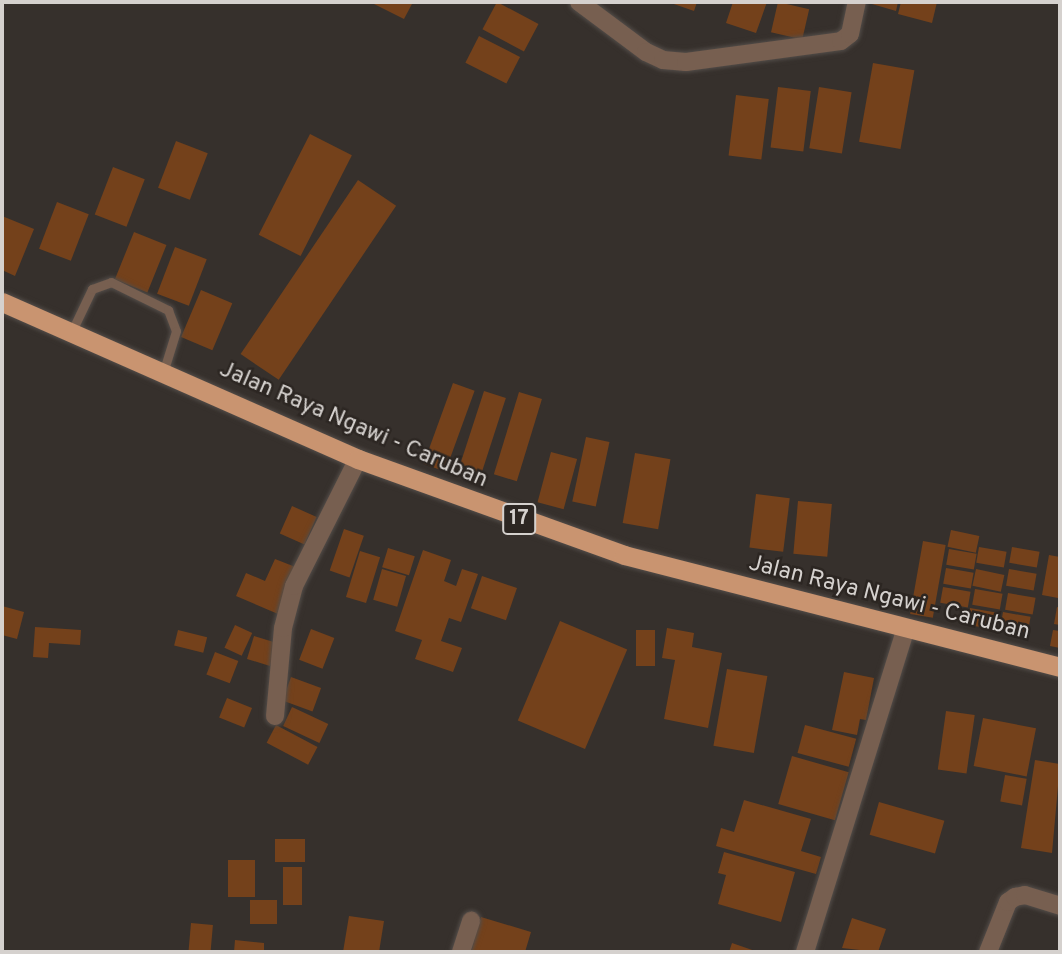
<!DOCTYPE html>
<style>
body{margin:0}
#map{position:relative;width:1062px;height:954px;overflow:hidden;background:#36302c;font-family:Overpass,sans-serif}
div>[style]{position:absolute}
.building>*{inset:0;background:#74411b;transform-origin:0 0}
.roads{filter:drop-shadow(0 0 2px #534d49) drop-shadow(0 0 2px #534d49)}
.service>*{height:9px;margin:-4.5px;padding:0 4.5px;transform-origin:4.5px;border-radius:4.5px;background:#775f50}
.minor>*{height:18px;margin:-9px;padding:0 9px;transform-origin:9px;border-radius:9px;background:#775f50}
.trunk>*{height:19px;margin:-9.5px;padding:0 9.5px;transform-origin:9.5px;border-radius:9.5px;background:#c99470}
span{translate:-50% -50%;white-space:nowrap;text-align:center;line-height:1.15;-webkit-text-stroke:5px #2c2622;paint-order:stroke}
.shield-label span{padding:2px 5px;background:#2c2622;border:2px solid;border-radius:5px;-webkit-text-stroke-width:0}
.shield-label{font-size:21px;color:#d5d1ce;font-weight:700}
.street-label{font-size:23px;color:#d5d1ce}
.frame{position:absolute;inset:0;border:4px solid #d5d1ce;pointer-events:none}
</style>
<div id="map">
<div class="building">
<i style="clip-path:polygon(370px 2px,413px 2px,404px 19px)"></i>
<i style="left:497px;top:2px;width:47px;height:31px;rotate:28deg"></i>
<i style="clip-path:polygon(668px 2px,697px 2px,694px 11px)"></i>
<i style="clip-path:polygon(733px 2px,767px 2px,756px 33px,726px 23px)"></i>
<i style="left:778px;top:2px;width:32px;height:31px;rotate:13deg"></i>
<i style="clip-path:polygon(865px 2px,898px 2px,896px 11px)"></i>
<i style="clip-path:polygon(901px 2px,937px 2px,932px 23px,898px 14px)"></i>
<i style="left:479px;top:36px;width:46px;height:30px;rotate:27deg"></i>
<i style="left:873px;top:63px;width:42px;height:80px;rotate:10deg"></i>
<i style="left:778px;top:87px;width:33px;height:61px;rotate:7deg"></i>
<i style="left:819px;top:87px;width:33px;height:62px;rotate:9deg"></i>
<i style="left:736px;top:95px;width:33px;height:61px;rotate:7deg"></i>
<i style="left:310px;top:134px;width:47px;height:113px;rotate:27deg"></i>
<i style="left:176px;top:141px;width:34px;height:50px;rotate:21deg"></i>
<i style="left:113px;top:167px;width:34px;height:51px;rotate:21deg"></i>
<i style="left:358px;top:180px;width:46px;height:210px;rotate:34deg"></i>
<i style="left:57px;top:202px;width:34px;height:50px;rotate:21deg"></i>
<i style="clip-path:polygon(2px 216px,34px 229px,15px 276px,2px 270px)"></i>
<i style="left:134px;top:232px;width:35px;height:51px;rotate:22deg"></i>
<i style="left:175px;top:247px;width:34px;height:50px;rotate:21deg"></i>
<i style="left:201px;top:290px;width:34px;height:51px;rotate:23deg"></i>
<i style="left:453px;top:383px;width:23px;height:86px;rotate:20deg"></i>
<i style="left:484px;top:391px;width:23px;height:86px;rotate:18deg"></i>
<i style="left:519px;top:392px;width:24px;height:86px;rotate:17deg"></i>
<i style="left:586px;top:437px;width:24px;height:66px;rotate:12deg"></i>
<i style="left:551px;top:452px;width:27px;height:52px;rotate:15deg"></i>
<i style="left:635px;top:453px;width:36px;height:71px;rotate:10deg"></i>
<i style="left:756px;top:494px;width:34px;height:54px;rotate:7deg"></i>
<i style="left:798px;top:501px;width:34px;height:53px;rotate:5deg"></i>
<i style="left:292px;top:506px;width:27px;height:30px;rotate:24deg"></i>
<i style="left:344px;top:529px;width:21px;height:44px;rotate:19deg"></i>
<i style="left:951px;top:530px;width:29px;height:17px;rotate:12deg"></i>
<i style="left:923px;top:541px;width:23px;height:74px;rotate:10deg"></i>
<i style="left:979px;top:547px;width:28px;height:16px;rotate:10deg"></i>
<i style="left:1012px;top:547px;width:28px;height:16px;rotate:10deg"></i>
<i style="left:388px;top:548px;width:28px;height:20px;rotate:17deg"></i>
<i style="left:949px;top:549px;width:28px;height:16px;rotate:10deg"></i>
<i style="clip-path:polygon(423px 550px,451px 560px,444px 581px,456px 586px,462px 569px,478px 574px,461px 622px,449px 618px,441px 641px,462px 648px,453px 672px,415px 659px,422px 640px,395px 631px)"></i>
<i style="left:360px;top:551px;width:21px;height:48px;rotate:17deg"></i>
<i style="clip-path:polygon(1049px 555px,1060px 557px,1058px 598px,1042px 595px)"></i>
<i style="clip-path:polygon(275px 559px,298px 568px,278px 614px,236px 596px,246px 573px,265px 581px)"></i>
<i style="left:946px;top:568px;width:28px;height:16px;rotate:10deg"></i>
<i style="left:382px;top:569px;width:25px;height:32px;rotate:16deg"></i>
<i style="left:976px;top:569px;width:29px;height:17px;rotate:12deg"></i>
<i style="left:1009px;top:569px;width:28px;height:17px;rotate:10deg"></i>
<i style="left:482px;top:576px;width:37px;height:34px;rotate:19deg"></i>
<i style="left:943px;top:587px;width:28px;height:16px;rotate:10deg"></i>
<i style="left:975px;top:589px;width:28px;height:16px;rotate:10deg"></i>
<i style="left:1008px;top:593px;width:28px;height:17px;rotate:10deg"></i>
<i style="clip-path:polygon(2px 606px,24px 612px,17px 639px,2px 635px)"></i>
<i style="clip-path:polygon(1057px 607px,1060px 608px,1060px 625px,1054px 624px)"></i>
<i style="left:970px;top:608px;width:28px;height:17px;rotate:10deg"></i>
<i style="left:1003px;top:612px;width:28px;height:16px;rotate:10deg"></i>
<i style="left:560px;top:621px;width:73px;height:108px;rotate:23deg"></i>
<i style="left:235px;top:625px;width:19px;height:25px;rotate:25deg"></i>
<i style="clip-path:polygon(35px 627px,81px 630px,80px 645px,49px 643px,48px 658px,33px 657px)"></i>
<i style="clip-path:polygon(667px 628px,694px 633px,692px 647px,722px 653px,708px 728px,664px 719px,675px 660px,662px 658px)"></i>
<i style="left:311px;top:629px;width:25px;height:33px;rotate:21deg"></i>
<i style="left:178px;top:630px;width:30px;height:16px;rotate:14deg"></i>
<i style="left:636px;top:630px;width:19px;height:36px"></i>
<i style="clip-path:polygon(1053px 630px,1060px 631px,1060px 648px,1050px 646px)"></i>
<i style="left:254px;top:636px;width:24px;height:24px;rotate:17deg"></i>
<i style="left:215px;top:652px;width:25px;height:24px;rotate:21deg"></i>
<i style="left:727px;top:669px;width:41px;height:78px;rotate:10deg"></i>
<i style="clip-path:polygon(844px 672px,874px 678px,866px 720px,860px 719px,857px 735px,832px 730px)"></i>
<i style="left:291px;top:677px;width:32px;height:25px;rotate:20deg"></i>
<i style="left:227px;top:698px;width:27px;height:21px;rotate:22deg"></i>
<i style="left:292px;top:707px;width:40px;height:21px;rotate:25deg"></i>
<i style="left:946px;top:711px;width:29px;height:59px;rotate:8deg"></i>
<i style="left:983px;top:718px;width:54px;height:49px;rotate:11deg"></i>
<i style="left:276px;top:725px;width:47px;height:20px;rotate:28deg"></i>
<i style="left:805px;top:725px;width:53px;height:29px;rotate:15deg"></i>
<i style="left:792px;top:756px;width:59px;height:50px;rotate:16deg"></i>
<i style="clip-path:polygon(1035px 760px,1060px 764px,1052px 853px,1021px 848px)"></i>
<i style="left:1005px;top:775px;width:22px;height:27px;rotate:10deg"></i>
<i style="clip-path:polygon(744px 800px,811px 819px,801px 851px,821px 857px,816px 874px,716px 846px,721px 828px,734px 832px)"></i>
<i style="left:879px;top:802px;width:68px;height:34px;rotate:16deg"></i>
<i style="left:305px;top:839px;width:23px;height:30px;rotate:90deg"></i>
<i style="clip-path:polygon(724px 852px,795px 872px,781px 922px,718px 904px,726px 875px,718px 873px)"></i>
<i style="left:228px;top:860px;width:27px;height:37px"></i>
<i style="left:283px;top:867px;width:19px;height:38px"></i>
<i style="left:250px;top:900px;width:27px;height:24px"></i>
<i style="clip-path:polygon(349px 916px,384px 921px,379px 952px,343px 952px)"></i>
<i style="clip-path:polygon(481px 917px,531px 932px,525px 952px,471px 952px)"></i>
<i style="clip-path:polygon(852px 918px,886px 929px,878px 952px,842px 948px)"></i>
<i style="left:191px;top:923px;width:22px;height:29px;rotate:5deg"></i>
<i style="clip-path:polygon(235px 940px,264px 943px,264px 952px,234px 952px)"></i>
<i style="clip-path:polygon(732px 943px,758px 952px,729px 952px)"></i>
</div>
<div class="roads">
<div class="service">
<i style="left:71px;top:333px;width:49px;rotate:-64.5deg"></i>
<i style="left:92px;top:289px;width:20px;rotate:-20deg"></i>
<i style="left:111px;top:282px;width:64px;rotate:26.2deg"></i>
<i style="left:168px;top:310px;width:22px;rotate:69deg"></i>
<i style="left:176px;top:331px;width:44px;rotate:107.2deg"></i>
</div>
<div class="minor">
<i style="left:579px;top:2px;width:84px;rotate:36.7deg"></i>
<i style="left:646px;top:52px;width:19px;rotate:25deg"></i>
<i style="left:663px;top:60px;width:23px;rotate:5deg"></i>
<i style="left:686px;top:62px;width:156px;rotate:-7.7deg"></i>
<i style="left:841px;top:41px;width:11px;rotate:-38deg"></i>
<i style="left:850px;top:34px;width:33px;rotate:-78deg"></i>
<i style="left:275px;top:716px;width:88px;rotate:-84.8deg"></i>
<i style="left:283px;top:628px;width:43px;rotate:-75.3deg"></i>
<i style="left:294px;top:586px;width:142px;rotate:-63.3deg"></i>
<i style="left:461px;top:952px;width:33px;rotate:-72deg"></i>
<i style="left:805px;top:952px;width:339px;rotate:-72.7deg"></i>
<i style="left:988px;top:952px;width:54px;rotate:-68.2deg"></i>
<i style="left:1008px;top:902px;width:9px;rotate:-36deg"></i>
<i style="left:1015px;top:897px;width:10px;rotate:-11deg"></i>
<i style="left:1025px;top:895px;width:37px;rotate:17deg"></i>
</div>
<div class="trunk">
<i style="left:2px;top:302px;width:389px;rotate:23.8deg"></i>
<i style="left:358px;top:459px;width:283px;rotate:19.8deg"></i>
<i style="left:624px;top:555px;width:450px;rotate:14.4deg"></i>
</div>
</div>
<div class="shield-label">
<span style="left:519px;top:519px">17</span>
</div>
<div class="street-label">
<span style="left:353px;top:426px;rotate:23deg">Jalan Raya Ngawi - Caruban</span>
<span style="left:889px;top:599px;rotate:14deg">Jalan Raya Ngawi - Caruban</span>
</div>
<div class="frame"></div>
</div>
